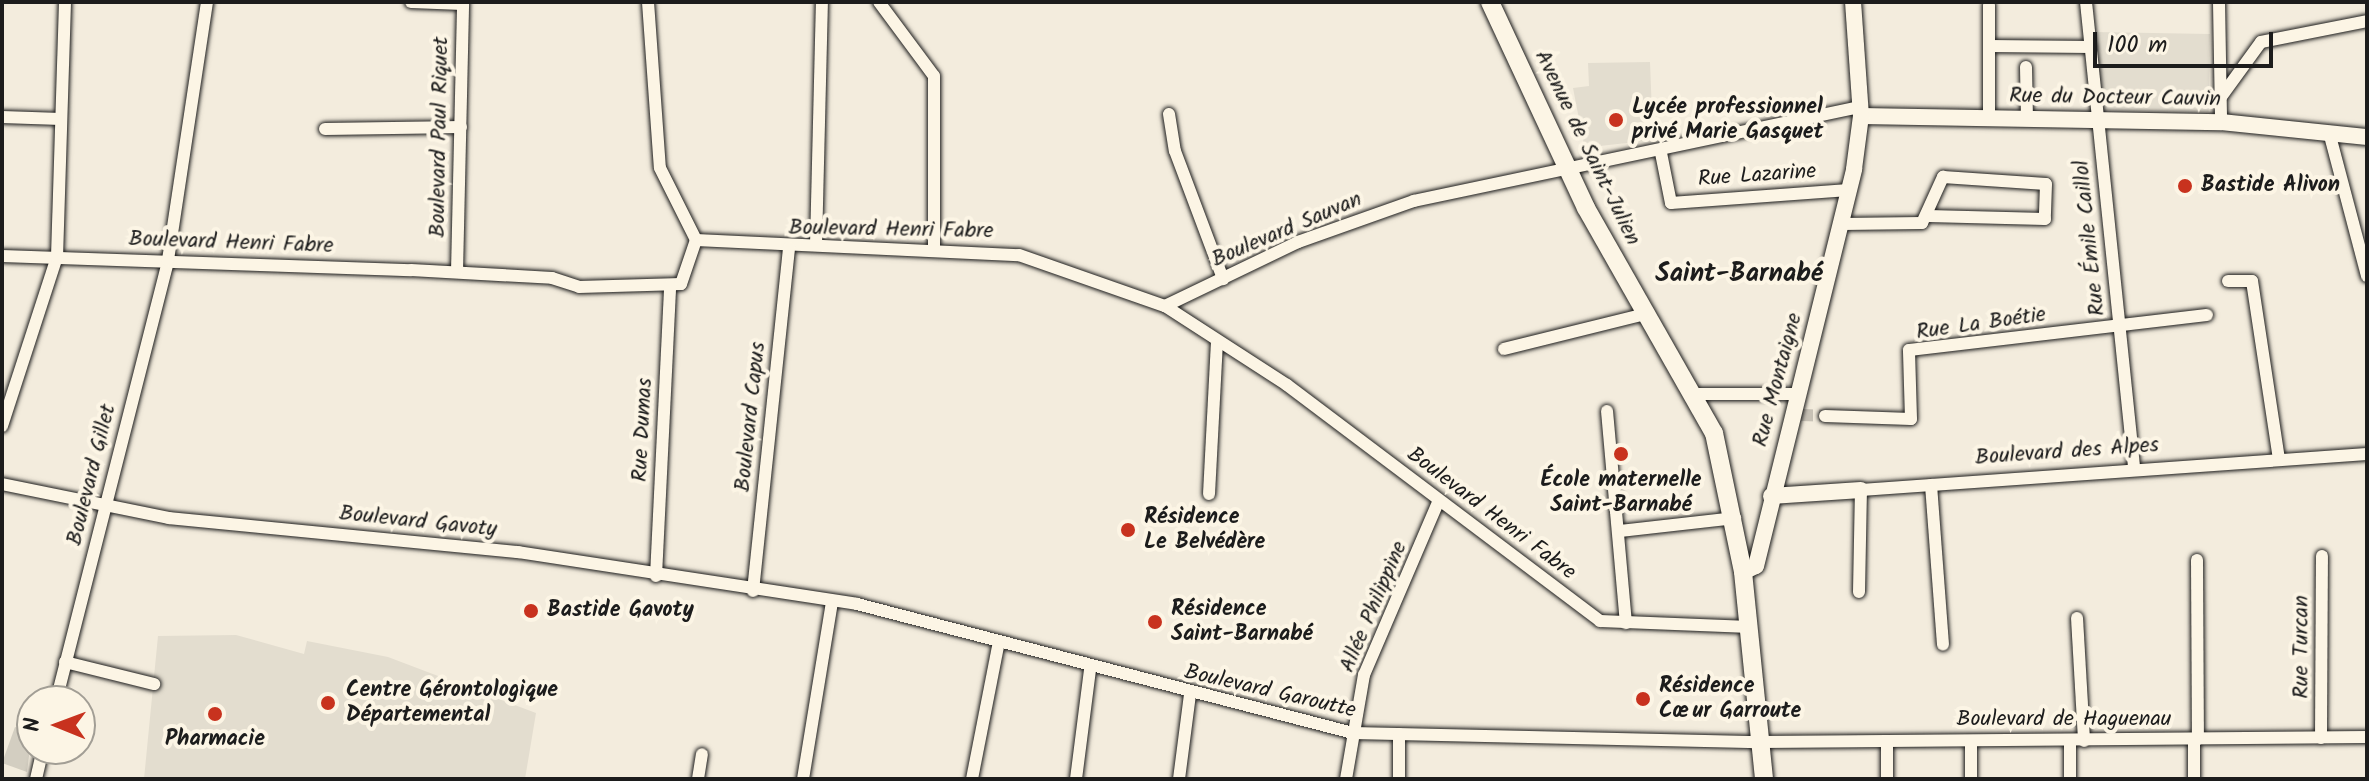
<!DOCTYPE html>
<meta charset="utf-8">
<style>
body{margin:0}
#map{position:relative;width:2369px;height:781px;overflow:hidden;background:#f3ecdd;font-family:Kalam,sans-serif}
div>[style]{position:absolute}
.built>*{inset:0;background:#e3ddcf;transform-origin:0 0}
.green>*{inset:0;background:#d3cec1}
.minor-tunnel>*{height:12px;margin-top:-6px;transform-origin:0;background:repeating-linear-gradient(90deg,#c8c2b6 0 12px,transparent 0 18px)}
.roads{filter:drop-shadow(0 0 2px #1c1c1c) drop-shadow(0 0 2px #1c1c1c)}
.minor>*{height:12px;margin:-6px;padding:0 6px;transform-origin:6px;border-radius:6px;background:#fcf5e5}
.tertiary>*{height:16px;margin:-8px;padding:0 8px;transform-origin:8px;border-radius:8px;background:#fcf5e5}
.secondary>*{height:18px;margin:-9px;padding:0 9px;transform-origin:9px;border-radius:9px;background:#fcf5e5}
.dots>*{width:22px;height:22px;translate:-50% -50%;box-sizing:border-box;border:4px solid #fcf5e5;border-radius:50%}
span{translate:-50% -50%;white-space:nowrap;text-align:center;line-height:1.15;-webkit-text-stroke:8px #fcf5e5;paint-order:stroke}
.street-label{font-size:22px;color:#1c1c1c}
.poi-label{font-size:22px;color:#1c1c1c;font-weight:700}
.left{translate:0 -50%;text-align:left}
.quarter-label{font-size:26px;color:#1c1c1c;font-weight:700}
.frame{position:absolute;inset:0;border:4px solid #1c1c1c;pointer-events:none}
.north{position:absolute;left:16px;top:685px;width:80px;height:80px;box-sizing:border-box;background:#fcf5e5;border:2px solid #a29e95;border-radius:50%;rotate:271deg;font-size:22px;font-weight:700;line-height:32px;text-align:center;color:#1c1c1c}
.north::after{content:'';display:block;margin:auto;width:28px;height:36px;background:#c8321e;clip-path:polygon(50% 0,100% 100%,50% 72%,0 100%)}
.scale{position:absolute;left:2093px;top:32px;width:180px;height:36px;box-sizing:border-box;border:4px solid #1c1c1c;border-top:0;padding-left:10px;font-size:24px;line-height:28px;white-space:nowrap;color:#1c1c1c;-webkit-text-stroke:6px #fcf5e5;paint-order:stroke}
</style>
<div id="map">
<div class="built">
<i style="left:2095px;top:32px;width:115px;height:78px;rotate:1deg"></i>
<i style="clip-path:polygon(1650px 62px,1653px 140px,1600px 146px,1586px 155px,1573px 88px,1589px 86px,1588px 63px)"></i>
<i style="clip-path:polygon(236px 635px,304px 654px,307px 641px,388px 657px,536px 713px,525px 779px,144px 779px,158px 636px)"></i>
</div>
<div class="green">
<i style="clip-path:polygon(15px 727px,32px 732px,27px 772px,2px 763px)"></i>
</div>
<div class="minor-tunnel">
<i style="left:1801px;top:415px;width:24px;rotate:2deg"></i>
</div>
<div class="roads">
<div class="minor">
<i style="left:411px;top:2px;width:52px;rotate:2.2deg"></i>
<i style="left:648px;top:2px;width:166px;rotate:85.9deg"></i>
<i style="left:660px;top:168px;width:80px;rotate:63.4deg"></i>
<i style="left:879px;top:2px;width:92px;rotate:53.4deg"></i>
<i style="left:934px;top:76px;width:170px;rotate:90deg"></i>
<i style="left:2086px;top:2px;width:469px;rotate:84.1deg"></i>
<i style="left:2219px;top:2px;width:120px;rotate:89deg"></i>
<i style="left:1989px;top:5px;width:112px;rotate:90deg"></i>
<i style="left:1989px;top:46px;width:102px;rotate:0.6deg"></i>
<i style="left:2026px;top:67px;width:51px;rotate:88.9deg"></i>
<i style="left:2221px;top:97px;width:68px;rotate:-54deg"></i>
<i style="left:2261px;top:42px;width:108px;rotate:-11.2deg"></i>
<i style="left:1169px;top:114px;width:37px;rotate:81deg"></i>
<i style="left:1175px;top:151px;width:137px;rotate:69.4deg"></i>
<i style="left:2px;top:117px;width:59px;rotate:1.9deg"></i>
<i style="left:325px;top:129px;width:136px;rotate:-0.8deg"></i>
<i style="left:2329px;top:132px;width:149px;rotate:75.2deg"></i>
<i style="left:1661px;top:153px;width:51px;rotate:78.7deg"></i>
<i style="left:1671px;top:203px;width:178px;rotate:-4.2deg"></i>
<i style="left:1842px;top:224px;width:80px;rotate:-0.7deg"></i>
<i style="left:1922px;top:223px;width:51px;rotate:-65.5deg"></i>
<i style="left:1943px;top:177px;width:103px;rotate:3.9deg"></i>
<i style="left:2046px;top:184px;width:35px;rotate:92deg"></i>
<i style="left:2045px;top:219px;width:117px;rotate:-178.5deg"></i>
<i style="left:816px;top:245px;width:243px;rotate:-88.6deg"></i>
<i style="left:2px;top:256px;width:409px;rotate:2deg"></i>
<i style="left:411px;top:270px;width:141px;rotate:3.2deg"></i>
<i style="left:552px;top:278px;width:28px;rotate:18deg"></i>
<i style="left:579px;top:287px;width:102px;rotate:-1.7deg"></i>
<i style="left:681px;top:284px;width:46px;rotate:-71.2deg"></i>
<i style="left:696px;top:240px;width:323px;rotate:2.7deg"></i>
<i style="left:1019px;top:255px;width:155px;rotate:19.3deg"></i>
<i style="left:1165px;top:306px;width:145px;rotate:32.9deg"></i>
<i style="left:1287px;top:385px;width:392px;rotate:37deg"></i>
<i style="left:1600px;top:621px;width:150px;rotate:2.3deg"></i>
<i style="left:457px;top:272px;width:270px;rotate:-88.7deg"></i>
<i style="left:2228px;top:281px;width:24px"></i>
<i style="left:2252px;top:281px;width:181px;rotate:81.4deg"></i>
<i style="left:1165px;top:306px;width:148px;rotate:-25.7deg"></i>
<i style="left:1298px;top:242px;width:123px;rotate:-19.5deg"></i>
<i style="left:1414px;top:201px;width:456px;rotate:-11.9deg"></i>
<i style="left:1504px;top:349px;width:149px;rotate:-13.9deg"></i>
<i style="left:1697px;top:394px;width:99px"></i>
<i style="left:1607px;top:411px;width:213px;rotate:84.9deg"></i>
<i style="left:1825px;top:416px;width:86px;rotate:2deg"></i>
<i style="left:1911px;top:419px;width:69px;rotate:-91.7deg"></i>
<i style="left:1909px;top:350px;width:300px;rotate:-6.7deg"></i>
<i style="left:2px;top:426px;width:178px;rotate:-72deg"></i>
<i style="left:57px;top:257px;width:255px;rotate:-88.2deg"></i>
<i style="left:2px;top:484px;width:170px;rotate:11.5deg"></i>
<i style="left:169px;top:518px;width:351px;rotate:5.6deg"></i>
<i style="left:518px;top:552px;width:343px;rotate:8.7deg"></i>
<i style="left:857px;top:604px;width:513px;rotate:14.58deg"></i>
<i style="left:1353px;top:733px;width:407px;rotate:1.3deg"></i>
<i style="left:1760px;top:742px;width:607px;rotate:-0.47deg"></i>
<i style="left:1931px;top:485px;width:160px;rotate:85.7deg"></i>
<i style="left:1209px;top:494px;width:151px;rotate:-87deg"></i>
<i style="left:1620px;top:531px;width:116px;rotate:-6.4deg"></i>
<i style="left:2197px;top:560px;width:179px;rotate:89.7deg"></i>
<i style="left:656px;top:576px;width:291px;rotate:-87.2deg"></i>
<i style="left:753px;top:591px;width:345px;rotate:-84deg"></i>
<i style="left:1859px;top:592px;width:102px;rotate:-88.9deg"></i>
<i style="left:1861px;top:490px;width:507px;rotate:-4.07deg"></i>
<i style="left:2077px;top:618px;width:123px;rotate:86.7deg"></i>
<i style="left:65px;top:662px;width:92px;rotate:13.9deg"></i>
<i style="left:56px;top:701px;width:455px;rotate:-75.7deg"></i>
<i style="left:168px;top:260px;width:261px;rotate:-81.4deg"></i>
<i style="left:2321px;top:738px;width:182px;rotate:-89.7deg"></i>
<i style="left:1887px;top:742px;width:37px;rotate:90deg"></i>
<i style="left:36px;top:779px;width:31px;rotate:-77deg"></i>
<i style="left:698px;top:779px;width:25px;rotate:-81deg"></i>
<i style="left:803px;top:779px;width:180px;rotate:-80.7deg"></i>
<i style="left:972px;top:779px;width:136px;rotate:-78.9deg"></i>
<i style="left:1076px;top:779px;width:111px;rotate:-82.7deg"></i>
<i style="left:1179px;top:779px;width:86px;rotate:-82.6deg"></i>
<i style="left:1346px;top:779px;width:106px;rotate:-80.2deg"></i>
<i style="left:1364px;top:675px;width:190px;rotate:-66.8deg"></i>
<i style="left:1399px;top:779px;width:45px;rotate:-90deg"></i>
<i style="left:1971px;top:779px;width:38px;rotate:-90deg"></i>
<i style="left:2070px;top:779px;width:38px;rotate:-90deg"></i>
<i style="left:2194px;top:779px;width:40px;rotate:-90deg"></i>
</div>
<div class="tertiary">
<i style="left:1861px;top:116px;width:360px;rotate:1deg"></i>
<i style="left:2221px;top:122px;width:147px;rotate:5.9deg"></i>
<i style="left:1771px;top:496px;width:90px;rotate:-3.8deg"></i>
<i style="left:1743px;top:572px;width:14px;rotate:-25deg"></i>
<i style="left:1756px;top:566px;width:409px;rotate:-76.1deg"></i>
<i style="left:1854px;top:169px;width:53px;rotate:-82.5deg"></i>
<i style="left:1861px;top:116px;width:114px;rotate:-94deg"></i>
</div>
<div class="secondary">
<i style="left:1490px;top:2px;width:227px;rotate:65deg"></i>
<i style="left:1586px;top:208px;width:259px;rotate:60.4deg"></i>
<i style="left:1714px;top:433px;width:142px;rotate:78.2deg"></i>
<i style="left:1743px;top:572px;width:208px;rotate:84.2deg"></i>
</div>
</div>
<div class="dots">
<i style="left:1616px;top:120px;background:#c8321e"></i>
<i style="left:2185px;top:186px;background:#c8321e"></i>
<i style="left:1621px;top:454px;background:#c8321e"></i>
<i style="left:1128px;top:530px;background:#c8321e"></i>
<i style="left:531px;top:611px;background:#c8321e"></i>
<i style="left:1155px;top:622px;background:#c8321e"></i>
<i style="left:1643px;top:699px;background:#c8321e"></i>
<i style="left:328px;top:703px;background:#c8321e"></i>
<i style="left:215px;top:714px;background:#c8321e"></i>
</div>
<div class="street-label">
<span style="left:2115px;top:98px;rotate:1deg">Rue du Docteur Cauvin</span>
<span style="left:440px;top:137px;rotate:-89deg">Boulevard Paul Riquet</span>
<span style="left:1587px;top:148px;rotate:64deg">Avenue de Saint-Julien</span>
<span style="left:1757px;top:176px;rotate:-4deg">Rue Lazarine</span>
<span style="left:891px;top:230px;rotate:1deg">Boulevard Henri Fabre</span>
<span style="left:1287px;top:230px;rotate:-23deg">Boulevard Sauvan</span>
<span style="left:2090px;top:238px;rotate:-96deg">Rue Émile Caillol</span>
<span style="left:231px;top:243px;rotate:2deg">Boulevard Henri Fabre</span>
<span style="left:1981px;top:324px;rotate:-8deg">Rue La Boétie</span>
<span style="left:1778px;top:380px;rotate:-75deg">Rue Montaigne</span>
<span style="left:751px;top:417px;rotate:-84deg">Boulevard Capus</span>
<span style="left:643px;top:430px;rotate:-87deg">Rue Dumas</span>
<span style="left:2067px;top:452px;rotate:-4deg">Boulevard des Alpes</span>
<span style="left:92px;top:475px;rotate:-76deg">Boulevard Gillet</span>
<span style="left:1491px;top:514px;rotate:37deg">Boulevard Henri Fabre</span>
<span style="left:418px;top:522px;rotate:6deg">Boulevard Gavoty</span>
<span style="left:1374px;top:607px;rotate:-67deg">Allée Philippine</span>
<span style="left:2302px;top:647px;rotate:-90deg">Rue Turcan</span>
<span style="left:1270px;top:692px;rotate:13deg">Boulevard Garoutte</span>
<span style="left:2064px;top:720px">Boulevard de Haguenau</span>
</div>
<div class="poi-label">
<span class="left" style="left:1632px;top:120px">Lycée professionnel<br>privé Marie Gasquet</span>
<span class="left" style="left:2201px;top:186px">Bastide Alivon</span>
<span style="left:1621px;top:493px">École maternelle<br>Saint-Barnabé</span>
<span class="left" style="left:1144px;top:530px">Résidence<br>Le Belvédère</span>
<span class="left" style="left:1171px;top:622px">Résidence<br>Saint-Barnabé</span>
<span class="left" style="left:547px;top:611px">Bastide Gavoty</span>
<span class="left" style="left:1659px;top:699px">Résidence<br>Cœur Garroute</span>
<span class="left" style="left:346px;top:703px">Centre Gérontologique<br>Départemental</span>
<span style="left:215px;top:740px">Pharmacie</span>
</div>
<div class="quarter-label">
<span style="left:1739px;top:275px">Saint-Barnabé</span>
</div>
<div class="frame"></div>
<div class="north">N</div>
<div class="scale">100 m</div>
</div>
